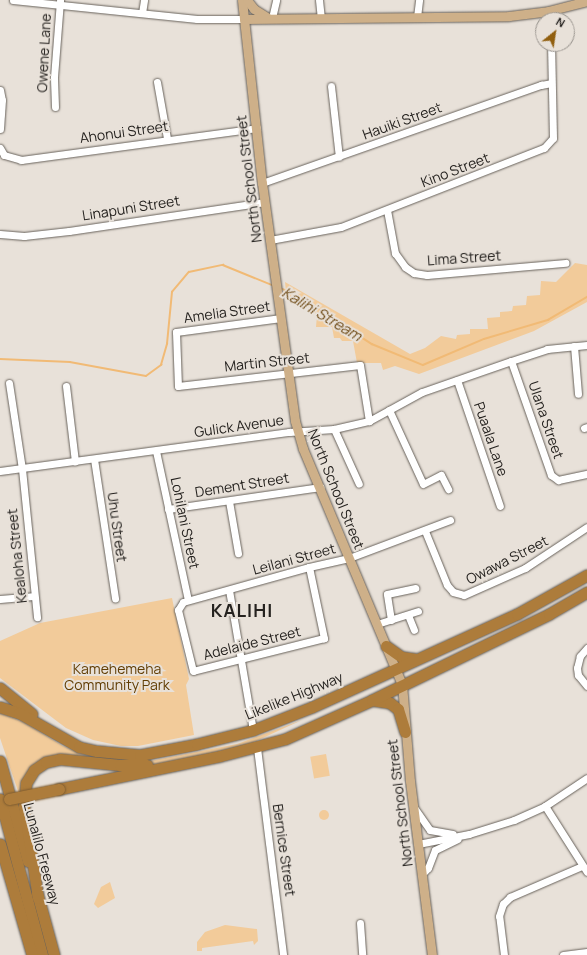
<!DOCTYPE html>
<style>
body{margin:0}
#map{position:relative;width:587px;height:955px;overflow:hidden;background:#e8e1d9;font-family:Manrope,sans-serif}
div>[style]{position:absolute}
.green>*{inset:0;background:#f2cb9a;transform-origin:0 0}
.round{border-radius:50%}
.stream>*{height:1.5px;margin:-0.75px;padding:0 0.75px;transform-origin:0.75px;border-radius:0.75px;background:#f1ba75}
.roads{filter:drop-shadow(0 0 1px #68625b) drop-shadow(0 0 1px #68625b)}
.minor>*{height:7px;margin:-3.5px;padding:0 3.5px;transform-origin:3.5px;border-radius:3.5px;background:#fff}
.major>*{height:9px;margin:-4.5px;padding:0 4.5px;transform-origin:4.5px;border-radius:4.5px;background:#ceb089}
.highway>*{height:11px;margin:-5.5px;padding:0 5.5px;transform-origin:5.5px;border-radius:5.5px;background:#ad7c3b}
.bridges{filter:drop-shadow(0 0 1px #7d5c31) drop-shadow(0 0 1px #7d5c31)}
.highway-bridge>*{height:11px;margin:-5.5px;padding:0 5.5px;transform-origin:5.5px;border-radius:5.5px;background:#ad7c3b}
span{translate:-50% -50%;white-space:nowrap;text-align:center;line-height:1.15;-webkit-text-stroke:4px #e8e1d9;paint-order:stroke}
.street-label{font-size:14px;color:#25221f}
.park-label{font-size:14px;color:#613d03}
.water-label{font-size:15px;color:#714d19;font-style:italic}
.district-label{font-size:18px;color:#25221f;font-weight:700;letter-spacing:1px}
.north{position:absolute;left:535px;top:12px;width:40px;height:40px;box-sizing:border-box;background:#e8e1d9;border:1px solid #9a958f;border-radius:50%;rotate:30deg;font-size:11px;font-weight:700;line-height:16px;text-align:center;color:#25221f}
.north::after{content:'';display:block;margin:auto;width:14px;height:18px;background:#915f0f;clip-path:polygon(50% 0,100% 100%,50% 72%,0 100%)}
</style>
<div id="map">
<div class="green">
<i style="clip-path:polygon(575px 263px,587px 265px,587px 302px,534px 331px,419px 374px,395px 366px,383px 370px,381px 363px,357px 363px,353px 341px,342px 341px,340px 338px,334px 338px,332px 327px,316px 327px,317px 315px,305px 304px,287px 300px,285px 282px,410px 354px,425px 348px,441px 336px,456px 339px,457px 335px,470px 334px,470px 329px,488px 329px,487px 318px,500px 317px,500px 312px,512px 311px,513px 306px,526px 305px,527px 296px,540px 295px,541px 281px,556px 282px)"></i>
<i style="clip-path:polygon(172px 598px,189px 679px,186px 685px,194px 735px,138px 746px,121px 746px,93px 740px,66px 728px,0 678px,0 641px,40px 623px)"></i>
<i style="clip-path:polygon(0 713px,23px 722px,63px 746px,91px 758px,145px 762px,237px 744px,302px 720px,234px 751px,139px 767px,45px 763px,19px 794px,0 738px)"></i>
<i style="left:326px;top:754px;width:22px;height:16px;rotate:80deg"></i>
<i class="round" style="left:319px;top:810px;width:10px;height:10px"></i>
<i style="clip-path:polygon(110px 882px,115px 898px,98px 908px,94px 904px,101px 887px)"></i>
<i style="clip-path:polygon(225px 925px,257px 929px,258px 941px,254px 945px,253px 941px,202px 948px,202px 951px,197px 951px,197px 942px,205px 932px)"></i>
</div>
<div class="stream">
<i style="left:280px;top:288px;width:16px;rotate:22deg"></i>
<i style="left:295px;top:294px;width:92px;rotate:33deg"></i>
<i style="left:372px;top:344px;width:55px;rotate:22.4deg"></i>
<i style="left:423px;top:365px;width:66px;rotate:-23.1deg"></i>
<i style="left:484px;top:339px;width:67px;rotate:-16.5deg"></i>
<i style="left:548px;top:320px;width:45px;rotate:-30.5deg"></i>
<i style="left:0;top:359px;width:70px;rotate:2.5deg"></i>
<i style="left:70px;top:362px;width:77px;rotate:10.4deg"></i>
<i style="left:146px;top:376px;width:19px;rotate:-36deg"></i>
<i style="left:161px;top:365px;width:22px;rotate:-74deg"></i>
<i style="left:167px;top:344px;width:52px;rotate:-84.5deg"></i>
<i style="left:172px;top:292px;width:26px;rotate:-50deg"></i>
<i style="left:189px;top:272px;width:35px;rotate:-12deg"></i>
<i style="left:223px;top:265px;width:53px;rotate:22.2deg"></i>
</div>
<div class="roads">
<div class="minor">
<i style="left:13px;top:0;width:185px;rotate:5.9deg"></i>
<i style="left:197px;top:19px;width:47px"></i>
<i style="left:319px;top:0;width:18px;rotate:84deg"></i>
<i style="left:548px;top:11px;width:9px;rotate:84deg"></i>
<i style="left:142px;top:13px;width:13px;rotate:-81deg"></i>
<i style="left:417px;top:17px;width:17px;rotate:-83deg"></i>
<i style="left:272px;top:18px;width:18px;rotate:-77deg"></i>
<i style="left:157px;top:82px;width:57px;rotate:79.9deg"></i>
<i style="left:331px;top:86px;width:71px;rotate:83.6deg"></i>
<i style="left:0;top:90px;width:10px;rotate:79deg"></i>
<i style="left:2px;top:100px;width:29px;rotate:94deg"></i>
<i style="left:55px;top:107px;width:30px;rotate:-92deg"></i>
<i style="left:54px;top:77px;width:77px;rotate:-85.5deg"></i>
<i style="left:0;top:148px;width:8px;rotate:60deg"></i>
<i style="left:4px;top:155px;width:18px;rotate:16deg"></i>
<i style="left:21px;top:160px;width:238px;rotate:-7.7deg"></i>
<i style="left:262px;top:183px;width:296px;rotate:-19.4deg"></i>
<i style="left:541px;top:85px;width:10px;rotate:-11deg"></i>
<i style="left:387px;top:210px;width:44px;rotate:79.5deg"></i>
<i style="left:395px;top:253px;width:17px;rotate:54deg"></i>
<i style="left:405px;top:267px;width:11px;rotate:34deg"></i>
<i style="left:414px;top:273px;width:13px;rotate:9deg"></i>
<i style="left:427px;top:275px;width:139px;rotate:-5deg"></i>
<i style="left:0;top:234px;width:24px;rotate:5deg"></i>
<i style="left:24px;top:236px;width:45px;rotate:-6.3deg"></i>
<i style="left:69px;top:231px;width:198px;rotate:-8.4deg"></i>
<i style="left:270px;top:240px;width:72px;rotate:-10.4deg"></i>
<i style="left:341px;top:227px;width:218px;rotate:-21.3deg"></i>
<i style="left:544px;top:148px;width:13px;rotate:-48deg"></i>
<i style="left:553px;top:138px;width:94px;rotate:-91.2deg"></i>
<i style="left:281px;top:318px;width:106px;rotate:172.4deg"></i>
<i style="left:176px;top:332px;width:54px;rotate:87.9deg"></i>
<i style="left:178px;top:386px;width:183px;rotate:-6.6deg"></i>
<i style="left:360px;top:365px;width:57px;rotate:80.9deg"></i>
<i style="left:574px;top:346px;width:48px;rotate:85.2deg"></i>
<i style="left:511px;top:361px;width:121px;rotate:70.7deg"></i>
<i style="left:551px;top:475px;width:9px;rotate:36deg"></i>
<i style="left:558px;top:480px;width:30px;rotate:-12deg"></i>
<i style="left:457px;top:380px;width:133px;rotate:71.2deg"></i>
<i style="left:9px;top:383px;width:87px;rotate:81.4deg"></i>
<i style="left:22px;top:469px;width:149px;rotate:84.2deg"></i>
<i style="left:66px;top:386px;width:76px;rotate:83.2deg"></i>
<i style="left:389px;top:410px;width:81px;rotate:65.3deg"></i>
<i style="left:423px;top:484px;width:20px;rotate:-27deg"></i>
<i style="left:441px;top:475px;width:16px;rotate:63deg"></i>
<i style="left:584px;top:428px;width:3px;rotate:-18deg"></i>
<i style="left:334px;top:429px;width:60px;rotate:65.6deg"></i>
<i style="left:156px;top:451px;width:152px;rotate:77.9deg"></i>
<i style="left:94px;top:459px;width:141px;rotate:81.4deg"></i>
<i style="left:0;top:471px;width:292px;rotate:-7.7deg"></i>
<i style="left:289px;top:432px;width:45px;rotate:-3.8deg"></i>
<i style="left:334px;top:429px;width:36px;rotate:-13deg"></i>
<i style="left:369px;top:421px;width:60px;rotate:-28.7deg"></i>
<i style="left:422px;top:392px;width:94px;rotate:-19.2deg"></i>
<i style="left:511px;top:361px;width:38px;rotate:-18deg"></i>
<i style="left:547px;top:349px;width:40px;rotate:-5.7deg"></i>
<i style="left:229px;top:501px;width:53px;rotate:80.2deg"></i>
<i style="left:168px;top:509px;width:154px;rotate:-8.2deg"></i>
<i style="left:425px;top:531px;width:58px;rotate:67.8deg"></i>
<i style="left:447px;top:585px;width:9px;rotate:49deg"></i>
<i style="left:453px;top:592px;width:11px;rotate:15deg"></i>
<i style="left:464px;top:595px;width:67px;rotate:-23.9deg"></i>
<i style="left:525px;top:568px;width:74px;rotate:-33.5deg"></i>
<i style="left:309px;top:567px;width:73px;rotate:78.1deg"></i>
<i style="left:324px;top:638px;width:135px;rotate:165.9deg"></i>
<i style="left:193px;top:671px;width:63px;rotate:-103.8deg"></i>
<i style="left:178px;top:610px;width:9px;rotate:-58deg"></i>
<i style="left:183px;top:602px;width:131px;rotate:-15.5deg"></i>
<i style="left:309px;top:567px;width:41px;rotate:-12.7deg"></i>
<i style="left:349px;top:558px;width:108px;rotate:-20.6deg"></i>
<i style="left:229px;top:590px;width:142px;rotate:80.3deg"></i>
<i style="left:0;top:599px;width:33px;rotate:-5deg"></i>
<i style="left:408px;top:615px;width:16px;rotate:68deg"></i>
<i style="left:391px;top:620px;width:26px;rotate:-99deg"></i>
<i style="left:387px;top:594px;width:29px;rotate:-12deg"></i>
<i style="left:377px;top:624px;width:43px;rotate:-17.6deg"></i>
<i style="left:587px;top:648px;width:11px;rotate:131deg"></i>
<i style="left:580px;top:656px;width:12px;rotate:104deg"></i>
<i style="left:577px;top:668px;width:7px;rotate:82deg"></i>
<i style="left:578px;top:675px;width:14px;rotate:51deg"></i>
<i style="left:257px;top:748px;width:209px;rotate:82.8deg"></i>
<i style="left:413px;top:806px;width:29px;rotate:55deg"></i>
<i style="left:430px;top:830px;width:23px;rotate:10deg"></i>
<i style="left:545px;top:806px;width:78px;rotate:57.5deg"></i>
<i style="left:418px;top:844px;width:52px;rotate:-11.1deg"></i>
<i style="left:469px;top:834px;width:47px;rotate:-17.3deg"></i>
<i style="left:514px;top:820px;width:34px;rotate:-24deg"></i>
<i style="left:545px;top:806px;width:50px;rotate:-33.7deg"></i>
<i style="left:422px;top:874px;width:8px;rotate:-45deg"></i>
<i style="left:428px;top:868px;width:19px;rotate:-69deg"></i>
<i style="left:435px;top:850px;width:25px;rotate:-26deg"></i>
<i style="left:360px;top:923px;width:32px;rotate:86deg"></i>
<i style="left:504px;top:955px;width:39px;rotate:-97deg"></i>
<i style="left:499px;top:916px;width:13px;rotate:-72deg"></i>
<i style="left:503px;top:904px;width:10px;rotate:-45deg"></i>
<i style="left:510px;top:897px;width:78px;rotate:-23.3deg"></i>
<i style="left:563px;top:955px;width:24px;rotate:-7deg"></i>
</div>
<div class="major">
<i style="left:242px;top:0;width:184px;rotate:83.8deg"></i>
<i style="left:262px;top:183px;width:240px;rotate:82.1deg"></i>
<i style="left:295px;top:421px;width:29px;rotate:74deg"></i>
<i style="left:303px;top:449px;width:255px;rotate:67.2deg"></i>
<i style="left:402px;top:684px;width:97px;rotate:85.3deg"></i>
<i style="left:410px;top:781px;width:175px;rotate:82.8deg"></i>
<i style="left:247px;top:0;width:11px;rotate:52deg"></i>
<i style="left:254px;top:9px;width:15px;rotate:32deg"></i>
<i style="left:244px;top:19px;width:265px;rotate:-0.6deg"></i>
<i style="left:509px;top:16px;width:39px;rotate:-7deg"></i>
<i style="left:548px;top:11px;width:40px;rotate:-14.4deg"></i>
</div>
<div class="highway">
<i style="left:386px;top:646px;width:19px;rotate:35deg"></i>
<i style="left:402px;top:657px;width:14px;rotate:8deg"></i>
<i style="left:0;top:688px;width:41px;rotate:39.1deg"></i>
<i style="left:372px;top:700px;width:18px;rotate:9deg"></i>
<i style="left:390px;top:703px;width:10px;rotate:37deg"></i>
<i style="left:398px;top:709px;width:24px;rotate:73deg"></i>
<i style="left:0;top:707px;width:20px;rotate:18deg"></i>
<i style="left:19px;top:713px;width:69px;rotate:29.5deg"></i>
<i style="left:79px;top:747px;width:18px;rotate:13deg"></i>
<i style="left:97px;top:751px;width:43px;rotate:5.3deg"></i>
<i style="left:140px;top:755px;width:58px;rotate:-10.9deg"></i>
<i style="left:197px;top:744px;width:58px;rotate:-14deg"></i>
<i style="left:253px;top:730px;width:63px;rotate:-21.3deg"></i>
<i style="left:312px;top:707px;width:225px;rotate:-24.4deg"></i>
<i style="left:517px;top:614px;width:80px;rotate:-29.1deg"></i>
<i style="left:0;top:761px;width:104px;rotate:74.4deg"></i>
<i style="left:59px;top:789px;width:164px;rotate:-11.6deg"></i>
<i style="left:220px;top:756px;width:67px;rotate:-14.7deg"></i>
<i style="left:285px;top:739px;width:95px;rotate:-24.1deg"></i>
<i style="left:372px;top:700px;width:197px;rotate:-25.9deg"></i>
<i style="left:549px;top:614px;width:44px;rotate:-30.1deg"></i>
<i style="left:0;top:799px;width:162px;rotate:74.9deg"></i>
<i style="left:0;top:844px;width:116px;rotate:73.9deg"></i>
<i style="left:37px;top:893px;width:64px;rotate:74.7deg"></i>
<i style="left:38px;top:898px;width:93px;rotate:-98.7deg"></i>
<i style="left:24px;top:806px;width:23px;rotate:-85deg"></i>
<i style="left:26px;top:783px;width:15px;rotate:-58deg"></i>
<i style="left:34px;top:770px;width:14px;rotate:-34deg"></i>
<i style="left:46px;top:762px;width:14px;rotate:-12deg"></i>
<i style="left:60px;top:759px;width:60px;rotate:5.7deg"></i>
<i style="left:120px;top:765px;width:27px"></i>
</div>
</div>
<div class="bridges">
<div class="highway-bridge">
<i style="left:9px;top:799px;width:51px;rotate:-11.3deg"></i>
</div>
</div>
<div class="street-label">
<span style="left:44px;top:53px;rotate:-87deg">Owene Lane</span>
<span style="left:402px;top:121px;rotate:-20deg">Hauiki Street</span>
<span style="left:124px;top:132px;rotate:-8deg">Ahonui Street</span>
<span style="left:455px;top:170px;rotate:-21deg">Kino Street</span>
<span style="left:249px;top:179px;rotate:-97deg">North School Street</span>
<span style="left:131px;top:208px;rotate:-9deg">Linapuni Street</span>
<span style="left:464px;top:258px;rotate:-4deg">Lima Street</span>
<span style="left:227px;top:312px;rotate:-8deg">Amelia Street</span>
<span style="left:267px;top:362px;rotate:-6deg">Martin Street</span>
<span style="left:546px;top:420px;rotate:71deg">Ulana Street</span>
<span style="left:239px;top:426px;rotate:-8deg">Gulick Avenue</span>
<span style="left:491px;top:439px;rotate:71deg">Puaala Lane</span>
<span style="left:242px;top:485px;rotate:-9deg">Dement Street</span>
<span style="left:336px;top:489px;rotate:68deg">North School Street</span>
<span style="left:185px;top:523px;rotate:78deg">Lohilani Street</span>
<span style="left:117px;top:527px;rotate:82deg">Uhu Street</span>
<span style="left:17px;top:556px;rotate:-96deg">Kealoha Street</span>
<span style="left:294px;top:559px;rotate:-15deg">Leilani Street</span>
<span style="left:507px;top:560px;rotate:-27deg">Owawa Street</span>
<span style="left:252px;top:643px;rotate:-14deg">Adelaide Street</span>
<span style="left:294px;top:696px;rotate:-22deg">Likelike Highway</span>
<span style="left:400px;top:803px;rotate:-97deg">North School Street</span>
<span style="left:284px;top:850px;rotate:82deg">Bernice Street</span>
<span style="left:42px;top:854px;rotate:75deg">Lunalilo Freeway</span>
</div>
<div class="park-label">
<span style="left:117px;top:677px">Kamehemeha<br>Community Park</span>
</div>
<div class="water-label">
<span style="left:322px;top:314px;rotate:31deg">Kalihi Stream</span>
</div>
<div class="district-label">
<span style="left:242px;top:610px">KALIHI</span>
</div>
<div class="north">N</div>
</div>
